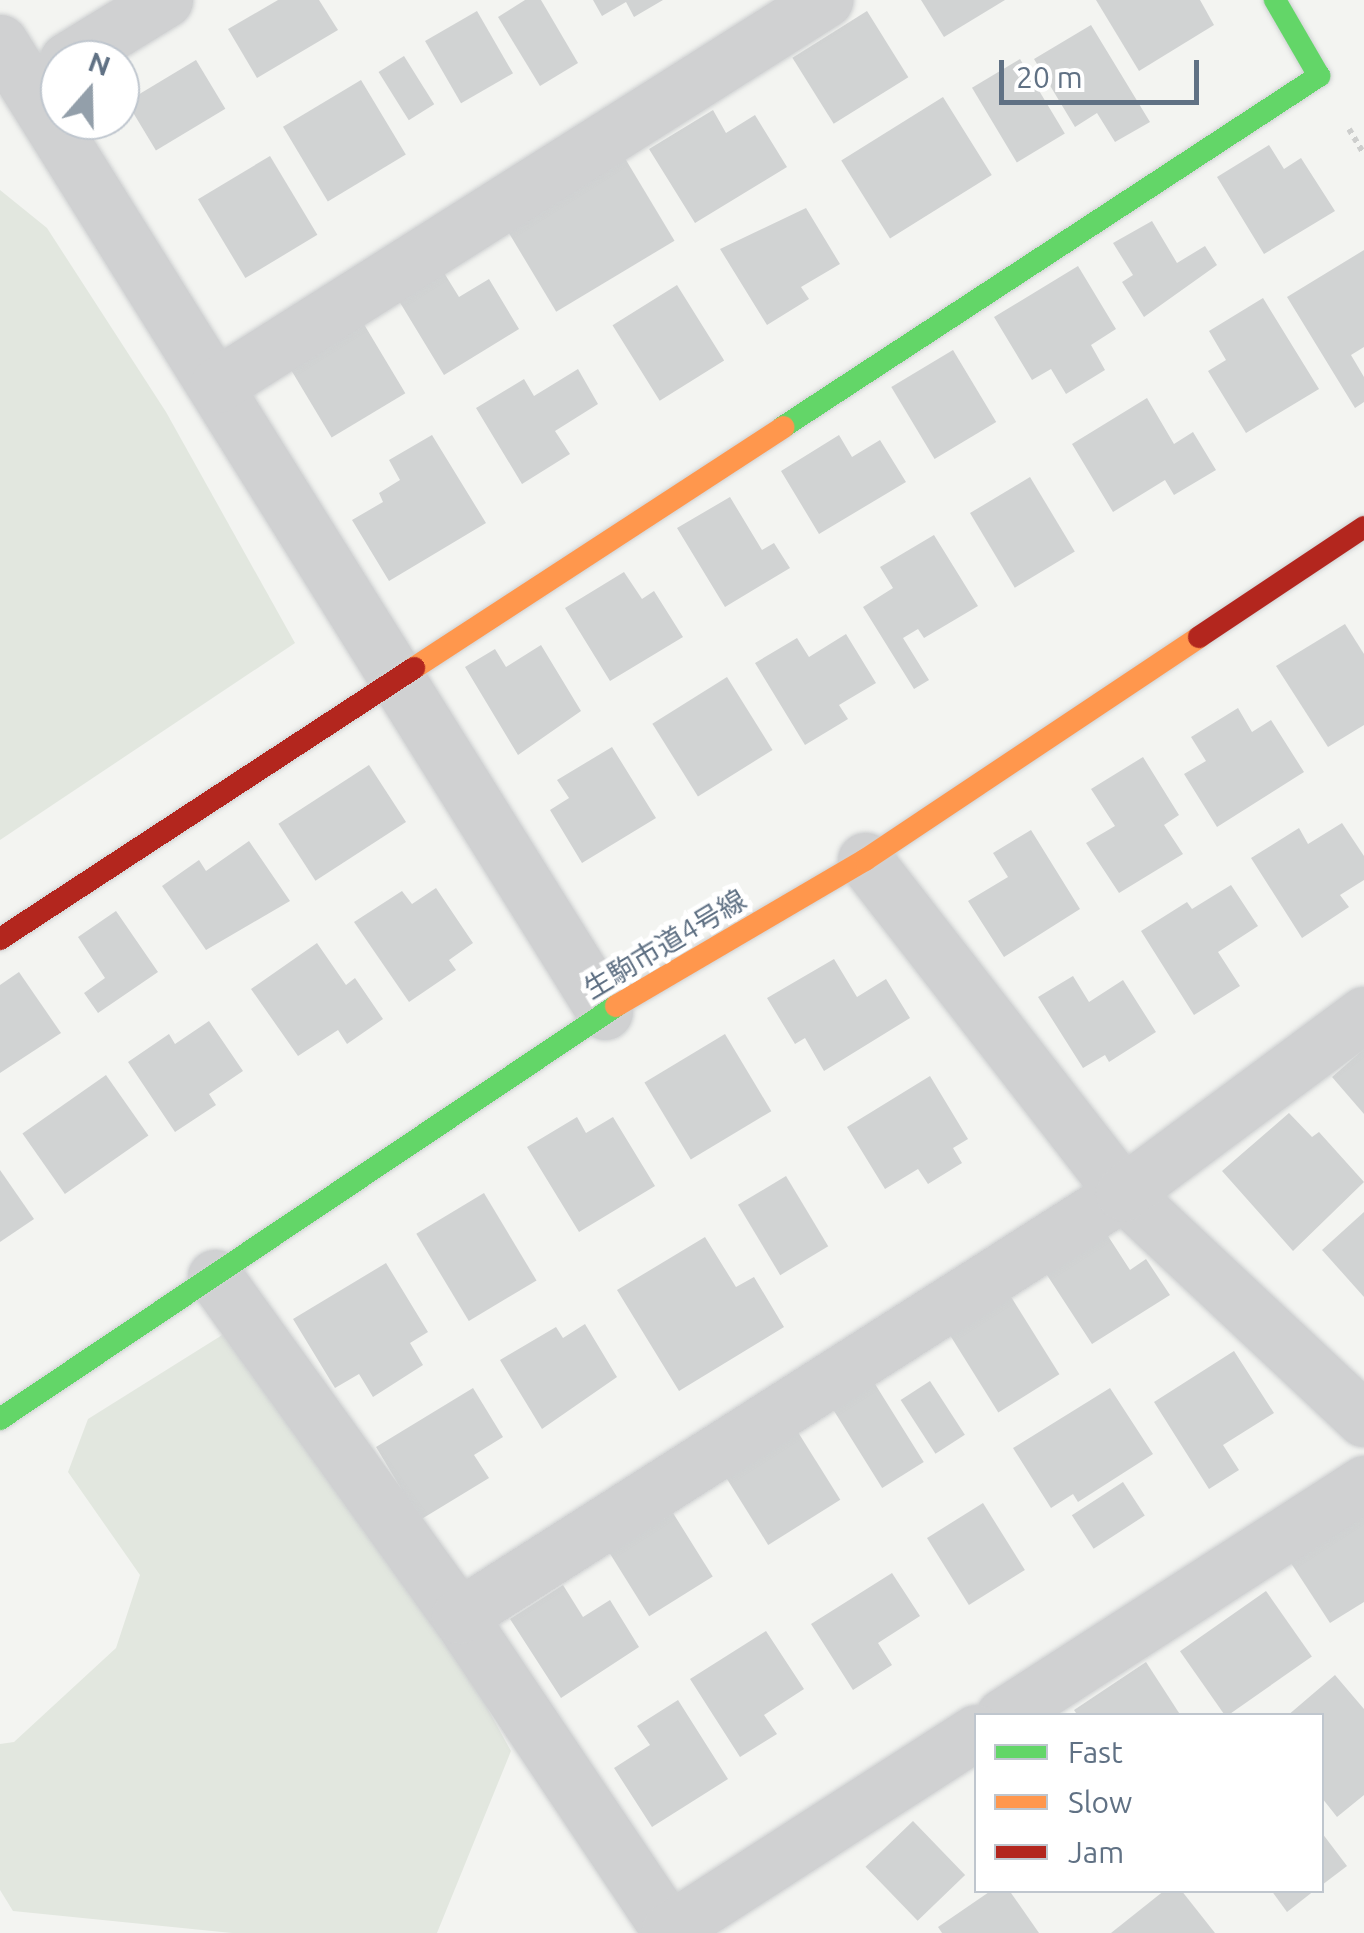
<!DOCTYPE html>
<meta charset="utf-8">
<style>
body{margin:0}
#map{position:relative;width:1364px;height:1933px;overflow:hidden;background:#f3f4f1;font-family:Ubuntu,"Noto Sans JP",sans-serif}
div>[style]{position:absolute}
.green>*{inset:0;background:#e2e7df}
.building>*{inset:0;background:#d1d3d3;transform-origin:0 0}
.path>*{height:6px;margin-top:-3px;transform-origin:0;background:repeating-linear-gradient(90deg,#cdcecd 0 5px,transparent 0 10px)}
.roads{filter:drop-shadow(0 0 2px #cfd1d2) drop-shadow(0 0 2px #cfd1d2)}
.street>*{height:55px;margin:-27.5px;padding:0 27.5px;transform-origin:27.5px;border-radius:27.5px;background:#d0d1d2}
.fast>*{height:22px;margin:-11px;padding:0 11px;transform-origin:11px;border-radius:11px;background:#63d668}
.slow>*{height:22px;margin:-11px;padding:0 11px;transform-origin:11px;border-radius:11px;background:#ff974d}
.jam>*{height:22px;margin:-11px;padding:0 11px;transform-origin:11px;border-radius:11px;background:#b3261e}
span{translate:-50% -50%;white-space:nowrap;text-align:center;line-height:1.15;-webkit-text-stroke:10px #fff;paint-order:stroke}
.street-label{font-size:28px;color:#607184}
.legend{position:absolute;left:974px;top:1713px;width:350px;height:180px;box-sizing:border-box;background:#fff;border:2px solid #bfc6ce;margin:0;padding:12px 18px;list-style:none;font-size:30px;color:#607184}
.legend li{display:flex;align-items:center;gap:20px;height:50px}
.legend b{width:50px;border:2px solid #bfc6ce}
.north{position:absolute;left:40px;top:40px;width:100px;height:100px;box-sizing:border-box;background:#fff;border:2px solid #bfc6ce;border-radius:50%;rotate:20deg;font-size:28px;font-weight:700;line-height:40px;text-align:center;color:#607184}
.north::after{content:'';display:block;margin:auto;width:35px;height:45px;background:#939faa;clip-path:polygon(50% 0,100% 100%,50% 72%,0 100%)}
.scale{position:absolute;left:999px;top:60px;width:200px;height:45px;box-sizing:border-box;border:5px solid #607184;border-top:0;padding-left:12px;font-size:30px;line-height:35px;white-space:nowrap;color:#607184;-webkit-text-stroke:8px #fff;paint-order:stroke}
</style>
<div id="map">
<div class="green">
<i style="clip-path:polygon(0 190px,47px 228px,166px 412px,295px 643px,0 840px)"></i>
<i style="clip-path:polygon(227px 1332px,437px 1617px,511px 1751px,437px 1933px,232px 1933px,13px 1911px,0 1890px,0 1744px,14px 1742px,116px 1648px,140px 1575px,68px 1472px,88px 1419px)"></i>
</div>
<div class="building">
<i style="clip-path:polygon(278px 0,319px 0,338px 30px,257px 78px,228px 29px)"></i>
<i style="clip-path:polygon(525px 0,541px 0,578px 63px,540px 86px,498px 17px)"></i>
<i style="clip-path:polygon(593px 0,663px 0,634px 17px,626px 2px,602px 16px)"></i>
<i style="clip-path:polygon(921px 0,1005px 0,944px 37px)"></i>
<i style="clip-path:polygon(1096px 0,1200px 0,1214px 25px,1139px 71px)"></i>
<i style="left:477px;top:11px;width:72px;height:60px;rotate:60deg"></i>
<i style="left:867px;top:11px;width:78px;height:88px;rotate:58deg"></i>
<i style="clip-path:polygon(1091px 25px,1150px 122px,1115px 142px,1097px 113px,1075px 127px,1034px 59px)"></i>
<i style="left:404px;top:56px;width:57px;height:30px;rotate:58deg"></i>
<i style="left:1020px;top:59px;width:87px;height:56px;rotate:59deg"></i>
<i style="left:196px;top:60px;width:57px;height:81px;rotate:59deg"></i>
<i style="left:361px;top:80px;width:87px;height:91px;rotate:59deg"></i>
<i style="left:943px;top:97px;width:92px;height:120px;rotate:58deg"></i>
<i style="clip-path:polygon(713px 110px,726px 133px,755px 115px,787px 167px,695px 223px,649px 149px)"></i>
<i style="clip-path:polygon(1269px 145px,1284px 169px,1301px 158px,1335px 211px,1264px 254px,1217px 177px)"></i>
<i style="left:623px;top:155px;width:100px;height:138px;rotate:59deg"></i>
<i style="left:270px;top:156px;width:92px;height:84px;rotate:59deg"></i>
<i style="clip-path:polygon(806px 208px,840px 264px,801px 287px,809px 299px,767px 325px,720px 249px)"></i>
<i style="clip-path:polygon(1152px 221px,1177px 263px,1205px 246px,1217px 265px,1144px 317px,1122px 282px,1133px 275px,1113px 243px)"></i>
<i style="clip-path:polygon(1364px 250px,1364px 347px,1351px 355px,1364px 377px,1364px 402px,1355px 408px,1287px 297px)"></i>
<i style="clip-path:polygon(1078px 266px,1116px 329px,1091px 345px,1105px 370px,1066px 394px,1051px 369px,1032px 380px,994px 317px)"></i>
<i style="clip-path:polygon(441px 268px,459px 297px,489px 279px,519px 329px,444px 375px,396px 296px)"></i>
<i style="left:677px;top:285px;width:89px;height:76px;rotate:58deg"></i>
<i style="clip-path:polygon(1263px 298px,1319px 389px,1246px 433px,1208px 371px,1226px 360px,1209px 331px)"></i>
<i style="left:359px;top:316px;width:90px;height:86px;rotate:59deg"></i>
<i style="left:953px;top:350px;width:84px;height:72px;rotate:59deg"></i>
<i style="clip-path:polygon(578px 369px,598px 404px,555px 431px,570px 454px,522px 484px,476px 408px,524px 379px,534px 396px)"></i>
<i style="clip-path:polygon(1147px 398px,1174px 444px,1193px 432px,1216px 470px,1174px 495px,1165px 480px,1113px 512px,1072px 444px)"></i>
<i style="clip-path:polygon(432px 435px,486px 523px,389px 581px,352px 520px,383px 502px,379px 493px,400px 480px,389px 460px)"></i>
<i style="clip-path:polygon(839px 435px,852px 457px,880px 440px,906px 482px,819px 534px,781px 471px)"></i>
<i style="left:1030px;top:477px;width:87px;height:70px;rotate:59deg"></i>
<i style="clip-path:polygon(730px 497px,762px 550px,774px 543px,790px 568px,725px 607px,677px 528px)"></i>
<i style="clip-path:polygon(934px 535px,978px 606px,924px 638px,918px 629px,903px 638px,929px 680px,914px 689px,863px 607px,893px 588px,880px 567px)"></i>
<i style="clip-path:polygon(624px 572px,642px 599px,654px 591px,683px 637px,610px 681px,565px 608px)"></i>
<i style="clip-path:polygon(1345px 624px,1364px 654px,1364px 725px,1328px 747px,1276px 666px)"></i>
<i style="clip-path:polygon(846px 634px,876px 683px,839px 705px,848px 719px,805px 745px,755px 663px,797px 638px,809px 657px)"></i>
<i style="clip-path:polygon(541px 645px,581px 711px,518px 755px,465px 667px,495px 649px,506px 667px)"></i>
<i style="left:727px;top:677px;width:86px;height:88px;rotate:58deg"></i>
<i style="clip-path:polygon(1238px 708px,1252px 732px,1271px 720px,1304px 772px,1217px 827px,1184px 774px,1206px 761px,1191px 737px)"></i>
<i style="clip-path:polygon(612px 747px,656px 818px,582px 863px,550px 810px,569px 798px,557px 780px)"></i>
<i style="clip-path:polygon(1143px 757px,1179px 815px,1164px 825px,1183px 854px,1119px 893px,1086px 843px,1115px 826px,1091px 789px)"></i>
<i style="left:369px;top:765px;width:68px;height:108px;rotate:57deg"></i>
<i style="clip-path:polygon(1342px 823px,1364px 856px,1364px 880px,1340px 895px,1349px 907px,1302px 938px,1251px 858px,1299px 828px,1308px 844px)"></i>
<i style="clip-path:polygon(1031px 830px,1080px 909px,1004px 957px,968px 901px,1008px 877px,993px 853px)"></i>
<i style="clip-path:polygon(249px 841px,290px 901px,206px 950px,162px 886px,199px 860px,206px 871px)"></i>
<i style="clip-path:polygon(1231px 885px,1258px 926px,1218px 952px,1240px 986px,1194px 1015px,1141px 931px,1187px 902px,1192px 909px)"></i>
<i style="clip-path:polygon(436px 888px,473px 943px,449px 960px,456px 970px,409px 1002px,354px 922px,402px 891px,412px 904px)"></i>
<i style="clip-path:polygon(116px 911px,158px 972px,98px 1013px,84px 993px,105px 978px,78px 937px)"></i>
<i style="clip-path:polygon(317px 943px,346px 985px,355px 978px,383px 1019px,347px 1044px,338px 1030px,298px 1056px,251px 989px)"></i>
<i style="clip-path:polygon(834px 959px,857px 997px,886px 979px,910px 1018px,824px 1071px,805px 1038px,795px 1044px,767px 998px)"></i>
<i style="clip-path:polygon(19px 972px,61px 1033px,0 1073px,0 985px)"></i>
<i style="clip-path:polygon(1073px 976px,1089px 1002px,1123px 980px,1156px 1032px,1109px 1062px,1105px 1055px,1083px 1068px,1038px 997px)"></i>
<i style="clip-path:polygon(209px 1021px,243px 1071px,209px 1094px,216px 1105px,175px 1132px,128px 1062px,169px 1034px,175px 1044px)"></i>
<i style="left:725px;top:1034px;width:90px;height:94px;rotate:59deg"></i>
<i style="clip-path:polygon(1364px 1049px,1364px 1114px,1332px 1077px)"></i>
<i style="left:106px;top:1075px;width:74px;height:102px;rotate:55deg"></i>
<i style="clip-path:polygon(930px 1076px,968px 1139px,953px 1148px,962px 1163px,928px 1184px,918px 1169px,885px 1189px,847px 1127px)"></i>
<i style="clip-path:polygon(1289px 1113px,1312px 1137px,1319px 1132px,1364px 1182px,1293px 1251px,1222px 1171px)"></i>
<i style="clip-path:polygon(577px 1117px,586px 1133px,613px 1117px,655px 1186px,579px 1232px,527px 1147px)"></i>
<i style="clip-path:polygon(0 1170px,34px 1219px,0 1242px)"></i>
<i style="left:786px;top:1176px;width:82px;height:56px;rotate:59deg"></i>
<i style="left:484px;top:1193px;width:102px;height:79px;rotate:59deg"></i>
<i style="clip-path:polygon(1364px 1212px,1364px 1297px,1322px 1250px)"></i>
<i style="clip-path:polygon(1106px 1233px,1130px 1270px,1146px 1259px,1170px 1295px,1092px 1344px,1045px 1272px)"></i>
<i style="clip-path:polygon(705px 1237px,736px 1287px,754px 1277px,784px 1327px,679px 1391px,617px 1290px)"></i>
<i style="clip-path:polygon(386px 1263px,428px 1332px,410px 1343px,423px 1365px,373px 1397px,359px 1374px,335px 1388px,293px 1319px)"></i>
<i style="left:1008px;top:1292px;width:97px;height:72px;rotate:58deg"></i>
<i style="clip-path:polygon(585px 1324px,617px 1377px,542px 1429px,500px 1360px,556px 1327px,563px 1338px)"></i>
<i style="clip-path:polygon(1234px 1351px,1274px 1413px,1223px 1445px,1239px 1470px,1209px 1489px,1154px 1402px)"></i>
<i style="left:930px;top:1381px;width:64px;height:35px;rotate:57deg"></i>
<i style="left:875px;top:1384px;width:92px;height:49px;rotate:58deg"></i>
<i style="clip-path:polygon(473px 1388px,503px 1437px,474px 1455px,489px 1478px,420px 1520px,376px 1447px)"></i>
<i style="clip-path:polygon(1110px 1388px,1153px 1454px,1078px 1502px,1073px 1494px,1051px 1508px,1013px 1448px)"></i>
<i style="left:791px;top:1421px;width:93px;height:85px;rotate:58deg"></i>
<i style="left:1123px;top:1482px;width:40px;height:61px;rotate:57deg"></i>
<i style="left:983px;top:1503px;width:79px;height:66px;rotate:58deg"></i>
<i style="clip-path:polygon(1364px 1507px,1364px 1602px,1330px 1623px,1287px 1557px)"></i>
<i style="left:673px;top:1513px;width:75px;height:75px;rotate:58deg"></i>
<i style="clip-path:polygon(892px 1573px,920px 1616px,878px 1643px,892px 1665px,853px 1690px,811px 1624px)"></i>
<i style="clip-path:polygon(563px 1585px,583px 1617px,610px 1600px,639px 1647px,561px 1698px,510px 1619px)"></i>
<i style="left:1266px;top:1591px;width:80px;height:105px;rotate:55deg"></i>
<i style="clip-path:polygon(766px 1631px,804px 1689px,764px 1715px,777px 1734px,740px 1757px,690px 1679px)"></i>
<i style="clip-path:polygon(1146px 1662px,1181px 1716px,1078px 1716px,1074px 1710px)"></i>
<i style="clip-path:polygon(1335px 1675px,1364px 1709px,1364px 1795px,1337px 1817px,1322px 1798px,1322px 1716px,1287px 1716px)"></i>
<i style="clip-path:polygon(678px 1700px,728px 1779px,652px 1827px,614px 1768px,650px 1745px,637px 1726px)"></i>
<i style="left:913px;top:1821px;width:75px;height:66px;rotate:46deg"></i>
<i style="clip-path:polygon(1322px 1833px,1347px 1866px,1322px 1885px)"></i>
<i style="clip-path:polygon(992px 1890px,1009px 1890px,1039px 1933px,942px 1933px,938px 1927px)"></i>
<i style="clip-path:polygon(1165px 1890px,1181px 1890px,1215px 1933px,1111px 1933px)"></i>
<i style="clip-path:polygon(1271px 1890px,1315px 1890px,1287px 1912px)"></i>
</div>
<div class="path">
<i style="left:1349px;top:129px;width:29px;rotate:59deg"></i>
</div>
<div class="roads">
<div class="street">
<i style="left:0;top:42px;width:1143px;rotate:58.05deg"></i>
<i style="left:67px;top:60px;width:115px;rotate:-31.5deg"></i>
<i style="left:217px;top:385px;width:720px;rotate:-32.34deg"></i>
<i style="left:865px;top:860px;width:421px;rotate:52.2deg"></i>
<i style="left:1123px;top:1193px;width:330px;rotate:43.2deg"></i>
<i style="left:215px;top:1277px;width:418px;rotate:54.3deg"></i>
<i style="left:459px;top:1616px;width:378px;rotate:56.2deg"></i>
<i style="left:669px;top:1930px;width:17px;rotate:10deg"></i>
<i style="left:459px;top:1616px;width:787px;rotate:-32.5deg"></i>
<i style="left:1123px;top:1193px;width:300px;rotate:-36.6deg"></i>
<i style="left:1003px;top:1716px;width:430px;rotate:-32.8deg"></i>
<i style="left:669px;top:1930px;width:365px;rotate:-32.8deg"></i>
</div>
<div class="fast">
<i style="left:783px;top:427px;width:641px;rotate:-33.22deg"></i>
<i style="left:1319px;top:76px;width:88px;rotate:-120.1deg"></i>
<i style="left:0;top:1419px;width:742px;rotate:-33.84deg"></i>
</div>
<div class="slow">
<i style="left:414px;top:668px;width:441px;rotate:-33.1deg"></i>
<i style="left:616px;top:1006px;width:289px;rotate:-30.4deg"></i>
<i style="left:865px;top:860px;width:402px;rotate:-33.7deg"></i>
</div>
<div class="jam">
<i style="left:1199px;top:637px;width:198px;rotate:-33.7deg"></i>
<i style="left:0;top:939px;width:495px;rotate:-33.2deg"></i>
</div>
</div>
<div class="street-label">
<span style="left:665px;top:944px;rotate:-31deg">生駒市道4号線</span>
</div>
<ul class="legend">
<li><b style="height:12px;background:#63d668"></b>Fast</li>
<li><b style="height:12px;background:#ff974d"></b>Slow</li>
<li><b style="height:12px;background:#b3261e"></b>Jam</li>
</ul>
<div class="north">N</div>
<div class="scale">20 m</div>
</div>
